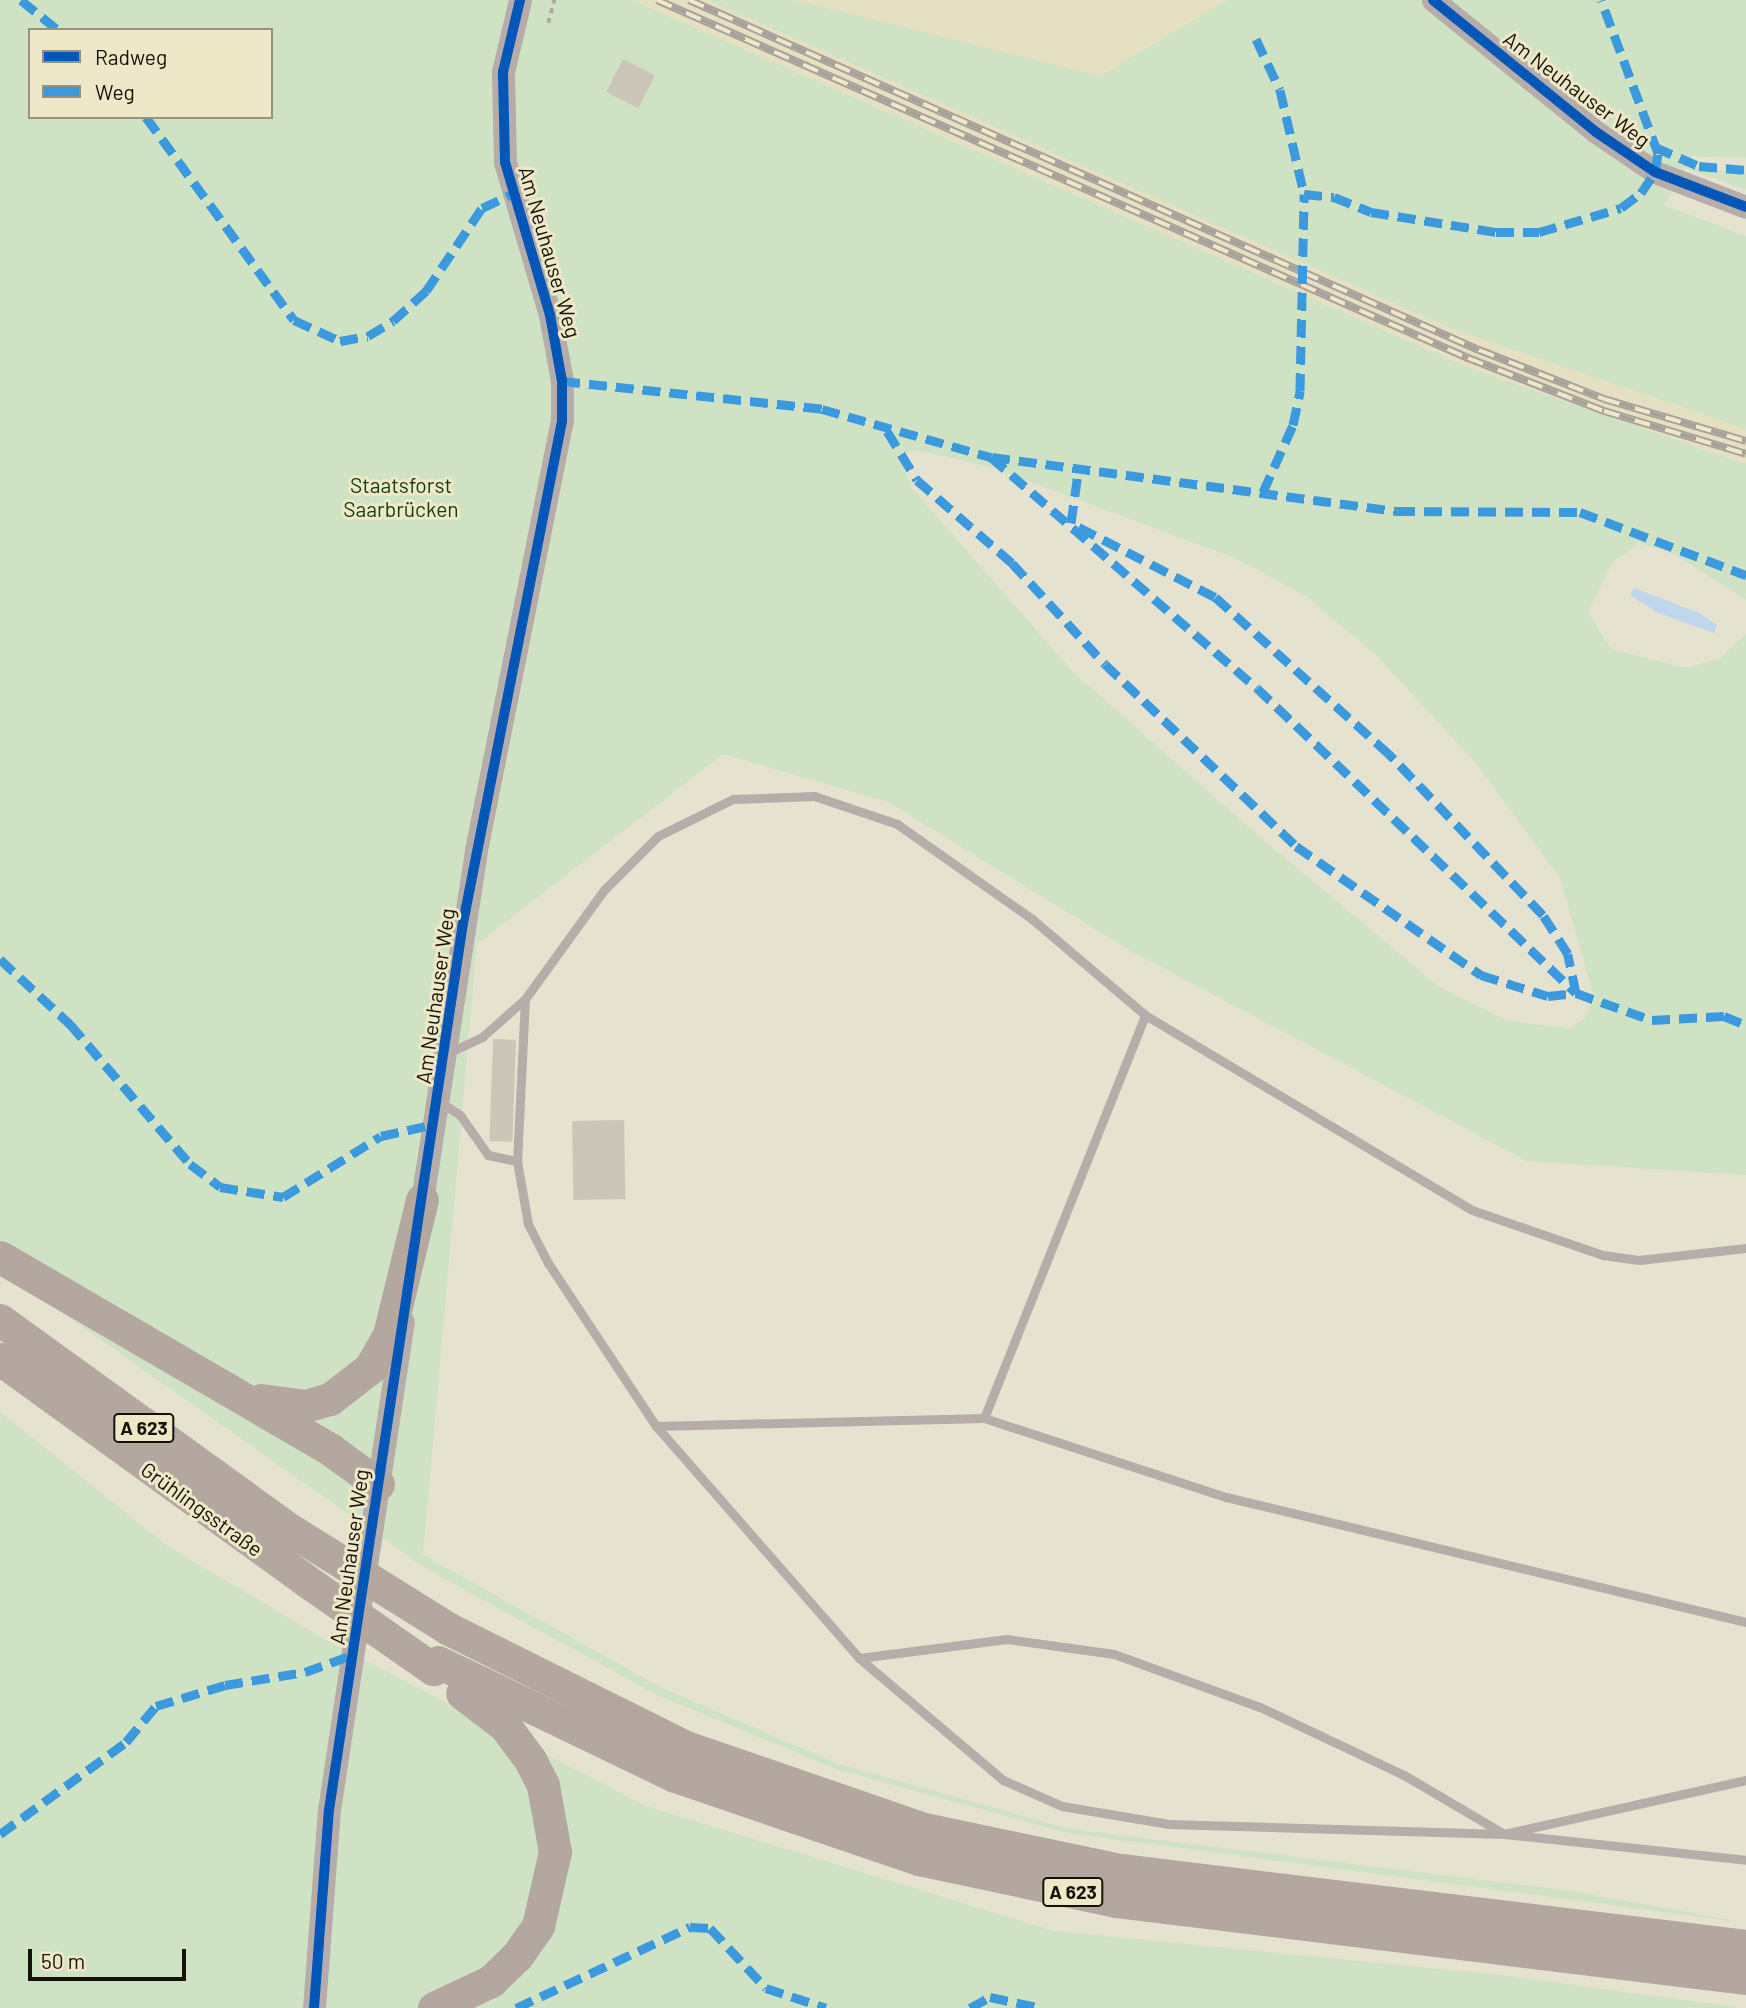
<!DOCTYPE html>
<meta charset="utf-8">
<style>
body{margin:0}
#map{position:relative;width:1746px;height:2008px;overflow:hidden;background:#e6e2d0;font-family:Barlow,sans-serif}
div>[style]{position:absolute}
.built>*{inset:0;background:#e6e0c2}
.green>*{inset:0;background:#cfe3c4}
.water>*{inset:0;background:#bed7ed}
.building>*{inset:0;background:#ccc6b9;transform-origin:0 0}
.path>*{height:3.5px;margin-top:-1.75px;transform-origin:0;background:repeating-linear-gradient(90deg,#b0a9a3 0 5px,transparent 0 10px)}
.service>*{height:9px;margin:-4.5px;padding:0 4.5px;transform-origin:4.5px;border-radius:4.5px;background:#b6aca9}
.tertiary>*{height:23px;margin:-11.5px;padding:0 11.5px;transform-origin:11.5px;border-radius:11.5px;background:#b6aca9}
.motorway>*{height:33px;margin:-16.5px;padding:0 16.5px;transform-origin:16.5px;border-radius:16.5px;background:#b3a7a0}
.rail>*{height:8px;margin-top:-4px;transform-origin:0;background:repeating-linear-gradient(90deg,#eee8c8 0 16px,#a8a19a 0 32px);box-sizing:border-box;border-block:2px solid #a8a19a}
.motorway-bridge>*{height:33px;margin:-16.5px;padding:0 16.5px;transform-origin:16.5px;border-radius:16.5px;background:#b3a7a0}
.quiet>*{height:9px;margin-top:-4.5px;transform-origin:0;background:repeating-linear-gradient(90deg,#3b9add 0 18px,transparent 0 27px)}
.cycleway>*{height:10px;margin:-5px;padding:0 5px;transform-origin:5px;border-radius:5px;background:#0057b8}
span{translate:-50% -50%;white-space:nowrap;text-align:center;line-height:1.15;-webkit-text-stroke:6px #eee8c8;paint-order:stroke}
.shield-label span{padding:2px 5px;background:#eee8c8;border:2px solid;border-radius:5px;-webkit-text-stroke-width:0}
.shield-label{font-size:19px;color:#151207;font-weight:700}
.street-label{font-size:21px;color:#151207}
.park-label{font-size:21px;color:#0e3e0e}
.legend{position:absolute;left:28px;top:28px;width:245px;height:91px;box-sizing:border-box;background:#eee8c8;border:2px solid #97927b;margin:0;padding:9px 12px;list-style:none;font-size:21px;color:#151207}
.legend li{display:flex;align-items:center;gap:14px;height:35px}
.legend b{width:35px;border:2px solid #97927b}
.scale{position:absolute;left:28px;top:1949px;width:158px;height:32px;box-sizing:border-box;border:4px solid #151207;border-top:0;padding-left:9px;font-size:21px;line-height:24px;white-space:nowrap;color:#151207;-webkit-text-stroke:5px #eee8c8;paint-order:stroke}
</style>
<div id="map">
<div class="built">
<i style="clip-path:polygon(632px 0,708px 0,1450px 328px,1746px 429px,1746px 464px,1472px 369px)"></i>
<i style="clip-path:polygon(795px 0,1227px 0,1100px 76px)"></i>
</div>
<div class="green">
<i style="clip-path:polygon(evenodd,0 0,632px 0,1472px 369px,1746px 464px,1746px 600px,1676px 555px,1639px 543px,1612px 563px,1588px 612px,1611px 649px,1685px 668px,1719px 659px,1746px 634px,1746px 1175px,1527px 1161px,1131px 951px,888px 802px,723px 754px,477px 944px,423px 1555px,660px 1687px,839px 1764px,1069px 1829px,1572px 1891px,1746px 1923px,1068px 1833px,835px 1769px,655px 1694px,425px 1568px,0 1269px,0 0,30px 30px,271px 30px,271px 117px,30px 117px,30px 30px,0 0,911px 449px,987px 466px,1235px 558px,1306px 596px,1377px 656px,1476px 763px,1560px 878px,1594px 997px,1586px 1017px,1569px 1028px,1509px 1021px,1439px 987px,1253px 831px,1073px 672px,912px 488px,901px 460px,911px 449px)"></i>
<i style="clip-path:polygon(708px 0,795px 0,1100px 76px,1227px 0,1746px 0,1746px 158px,1691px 156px,1687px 165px,1746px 174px,1746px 190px,1685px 168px,1664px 205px,1746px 236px,1746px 429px,1450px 328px)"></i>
<i style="clip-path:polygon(0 1412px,166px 1545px,326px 1640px,646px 1806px,1054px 1931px,1502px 1975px,1741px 2008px,0 2008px)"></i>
</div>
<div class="water">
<i style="clip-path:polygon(1634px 588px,1697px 612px,1717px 625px,1714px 633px,1658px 613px,1630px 595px)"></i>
</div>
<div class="building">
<i style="left:623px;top:59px;width:36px;height:37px;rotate:27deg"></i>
<i style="left:493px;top:1039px;width:23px;height:102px;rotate:2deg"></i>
<i style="left:624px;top:1120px;width:79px;height:52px;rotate:89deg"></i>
</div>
<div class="path">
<i style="left:548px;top:23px;width:24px;rotate:-75deg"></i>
</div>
<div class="service">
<i style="left:525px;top:999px;width:162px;rotate:92.8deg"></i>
<i style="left:517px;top:1161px;width:64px;rotate:80.1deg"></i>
<i style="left:528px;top:1224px;width:44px;rotate:62.9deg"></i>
<i style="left:548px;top:1263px;width:196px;rotate:56.5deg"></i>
<i style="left:656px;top:1426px;width:308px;rotate:48.8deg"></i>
<i style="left:859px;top:1658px;width:189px;rotate:40.3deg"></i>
<i style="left:1003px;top:1780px;width:64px;rotate:23.8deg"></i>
<i style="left:1062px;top:1806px;width:108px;rotate:9.6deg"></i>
<i style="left:1168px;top:1824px;width:336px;rotate:1.7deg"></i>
<i style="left:1504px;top:1834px;width:243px;rotate:6.1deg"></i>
<i style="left:448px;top:1053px;width:38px;rotate:-25deg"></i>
<i style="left:482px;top:1037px;width:57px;rotate:-41.5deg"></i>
<i style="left:525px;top:999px;width:135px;rotate:-54.1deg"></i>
<i style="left:604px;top:890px;width:76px;rotate:-45deg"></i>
<i style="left:658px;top:836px;width:84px;rotate:-26.3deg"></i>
<i style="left:733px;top:799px;width:81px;rotate:-2.1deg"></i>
<i style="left:814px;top:796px;width:88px;rotate:18.6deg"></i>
<i style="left:897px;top:824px;width:165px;rotate:35.1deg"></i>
<i style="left:1032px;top:919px;width:148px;rotate:40.3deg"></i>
<i style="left:1145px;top:1015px;width:381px;rotate:30.8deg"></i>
<i style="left:1472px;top:1210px;width:139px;rotate:19deg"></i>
<i style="left:1603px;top:1255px;width:36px;rotate:8deg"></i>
<i style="left:1639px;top:1260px;width:108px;rotate:-6.4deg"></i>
<i style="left:440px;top:1102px;width:24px;rotate:33deg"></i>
<i style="left:460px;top:1115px;width:49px;rotate:55deg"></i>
<i style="left:488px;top:1155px;width:30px;rotate:12deg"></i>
<i style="left:984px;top:1418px;width:434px;rotate:-68.2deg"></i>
<i style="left:656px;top:1426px;width:328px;rotate:-1.4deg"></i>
<i style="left:984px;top:1418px;width:255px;rotate:18.1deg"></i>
<i style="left:1226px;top:1497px;width:535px;rotate:13.52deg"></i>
<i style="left:859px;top:1658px;width:149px;rotate:-7.3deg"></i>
<i style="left:1007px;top:1639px;width:108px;rotate:8deg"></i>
<i style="left:1114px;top:1654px;width:155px;rotate:20deg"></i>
<i style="left:1260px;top:1707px;width:159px;rotate:25.3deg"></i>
<i style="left:1404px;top:1775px;width:116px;rotate:30.5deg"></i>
<i style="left:1504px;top:1834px;width:248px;rotate:-12.6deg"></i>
</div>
<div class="tertiary">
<i style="left:1433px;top:0;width:210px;rotate:39deg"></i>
<i style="left:1596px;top:132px;width:71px;rotate:34.1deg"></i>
<i style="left:1655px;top:172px;width:97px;rotate:21deg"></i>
<i style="left:420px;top:1213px;width:367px;rotate:-81.2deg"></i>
<i style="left:476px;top:850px;width:438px;rotate:-78.7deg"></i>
<i style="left:562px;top:421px;width:40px;rotate:-90deg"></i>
<i style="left:562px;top:381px;width:67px;rotate:-100.3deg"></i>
<i style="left:550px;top:315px;width:159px;rotate:-106.4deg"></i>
<i style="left:505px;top:162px;width:90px;rotate:-91.3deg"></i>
<i style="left:503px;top:72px;width:74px;rotate:-76.7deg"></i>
<i style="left:314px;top:2008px;width:199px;rotate:-85.7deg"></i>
<i style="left:329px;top:1810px;width:494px;rotate:-81.4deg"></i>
</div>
<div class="motorway">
<i style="left:0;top:1257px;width:383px;rotate:30.2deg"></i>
<i style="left:331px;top:1450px;width:58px;rotate:35.9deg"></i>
<i style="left:0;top:1320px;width:360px;rotate:35.9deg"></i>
<i style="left:0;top:1359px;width:384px;rotate:35.9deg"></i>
<i style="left:261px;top:1400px;width:44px;rotate:7.8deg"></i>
<i style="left:305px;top:1406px;width:26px;rotate:-16deg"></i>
<i style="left:330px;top:1399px;width:51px;rotate:-37.8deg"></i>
<i style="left:370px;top:1368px;width:38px;rotate:-60deg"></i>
<i style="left:389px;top:1335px;width:139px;rotate:-76.3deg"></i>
<i style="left:449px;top:1629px;width:265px;rotate:26.5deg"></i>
<i style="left:686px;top:1747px;width:252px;rotate:19deg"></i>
<i style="left:924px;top:1829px;width:201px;rotate:11.8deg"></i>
<i style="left:1121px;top:1870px;width:630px;rotate:6.93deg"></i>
<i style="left:438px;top:1662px;width:263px;rotate:25.7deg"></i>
<i style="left:675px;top:1776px;width:258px;rotate:18.8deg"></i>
<i style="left:919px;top:1859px;width:202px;rotate:12deg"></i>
<i style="left:1117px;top:1901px;width:634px;rotate:6.98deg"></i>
<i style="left:434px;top:2008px;width:63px;rotate:-25.3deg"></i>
<i style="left:491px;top:1981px;width:36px;rotate:-44deg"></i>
<i style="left:517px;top:1956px;width:37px;rotate:-55deg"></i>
<i style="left:538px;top:1926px;width:76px;rotate:-77.1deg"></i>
<i style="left:555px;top:1852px;width:68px;rotate:-100.2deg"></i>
<i style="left:543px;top:1785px;width:27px;rotate:-117deg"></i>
<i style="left:531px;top:1761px;width:44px;rotate:-126.6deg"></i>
<i style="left:505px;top:1726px;width:54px;rotate:-142.5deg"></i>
</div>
<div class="rail">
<i style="left:657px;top:0;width:887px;rotate:23.82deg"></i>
<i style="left:1468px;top:358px;width:146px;rotate:21.3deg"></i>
<i style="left:1604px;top:411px;width:148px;rotate:16.8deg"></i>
<i style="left:689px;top:0;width:864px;rotate:23.9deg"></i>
<i style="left:1479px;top:350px;width:134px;rotate:21.4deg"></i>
<i style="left:1604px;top:399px;width:148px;rotate:16.5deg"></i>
</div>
<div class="motorway-bridge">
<i style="left:292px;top:1531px;width:185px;rotate:32deg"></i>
<i style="left:311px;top:1584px;width:149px;rotate:34.9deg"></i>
</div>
<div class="quiet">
<i style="left:21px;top:0;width:48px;rotate:39deg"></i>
<i style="left:1256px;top:39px;width:56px;rotate:64.8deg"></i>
<i style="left:1280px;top:90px;width:107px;rotate:77deg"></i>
<i style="left:146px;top:117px;width:251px;rotate:53.9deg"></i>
<i style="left:294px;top:320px;width:51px;rotate:24.5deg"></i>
<i style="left:340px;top:341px;width:28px;rotate:-10deg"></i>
<i style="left:368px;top:336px;width:29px;rotate:-31deg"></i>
<i style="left:393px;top:321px;width:45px;rotate:-42.3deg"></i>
<i style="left:426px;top:291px;width:100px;rotate:-56deg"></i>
<i style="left:482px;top:208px;width:31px;rotate:-25deg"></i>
<i style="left:1655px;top:147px;width:48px;rotate:23.4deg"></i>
<i style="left:1699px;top:166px;width:47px;rotate:4.9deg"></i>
<i style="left:562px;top:381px;width:262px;rotate:6.1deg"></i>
<i style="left:822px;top:409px;width:176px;rotate:15.9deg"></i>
<i style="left:991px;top:457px;width:352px;rotate:41deg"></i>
<i style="left:1257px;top:688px;width:441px;rotate:43.7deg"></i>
<i style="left:1576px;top:993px;width:81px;rotate:19.6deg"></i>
<i style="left:1652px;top:1020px;width:72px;rotate:-3.2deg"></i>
<i style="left:1724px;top:1016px;width:24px;rotate:22deg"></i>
<i style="left:887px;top:431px;width:57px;rotate:58.5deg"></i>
<i style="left:917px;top:480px;width:126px;rotate:41.1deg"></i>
<i style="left:1012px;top:563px;width:137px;rotate:47.4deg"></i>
<i style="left:1105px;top:664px;width:264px;rotate:43.6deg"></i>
<i style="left:1296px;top:846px;width:226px;rotate:34.9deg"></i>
<i style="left:1481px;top:975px;width:70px;rotate:17.4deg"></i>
<i style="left:1548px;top:996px;width:28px;rotate:-6deg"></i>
<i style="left:1576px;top:993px;width:40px;rotate:-102deg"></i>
<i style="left:1568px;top:954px;width:46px;rotate:-122.7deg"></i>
<i style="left:1543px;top:915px;width:223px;rotate:-133.7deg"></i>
<i style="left:1389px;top:754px;width:234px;rotate:-137.9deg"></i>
<i style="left:1215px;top:597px;width:162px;rotate:-152.8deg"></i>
<i style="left:1071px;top:523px;width:50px;rotate:-82deg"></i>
<i style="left:992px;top:457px;width:409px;rotate:7.6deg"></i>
<i style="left:1397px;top:511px;width:183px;rotate:0.3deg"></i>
<i style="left:1580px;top:512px;width:178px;rotate:20.8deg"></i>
<i style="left:1263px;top:492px;width:73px;rotate:-65.9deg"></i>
<i style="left:1293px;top:425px;width:35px;rotate:-78deg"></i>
<i style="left:1300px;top:391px;width:197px;rotate:-88.8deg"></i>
<i style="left:1304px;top:194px;width:30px;rotate:6deg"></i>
<i style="left:1334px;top:197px;width:40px;rotate:22deg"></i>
<i style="left:1371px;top:212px;width:127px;rotate:9.1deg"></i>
<i style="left:1496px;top:232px;width:43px"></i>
<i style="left:1539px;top:232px;width:85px;rotate:-16.3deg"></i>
<i style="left:1621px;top:208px;width:25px;rotate:-37deg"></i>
<i style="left:1641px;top:193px;width:25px;rotate:-56deg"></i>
<i style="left:1655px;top:172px;width:19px;rotate:-81deg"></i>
<i style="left:1658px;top:153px;width:163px;rotate:-110.4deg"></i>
<i style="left:0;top:959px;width:96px;rotate:42.9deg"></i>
<i style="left:70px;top:1024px;width:184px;rotate:49.4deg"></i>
<i style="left:190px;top:1164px;width:38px;rotate:37deg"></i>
<i style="left:220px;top:1187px;width:64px;rotate:9deg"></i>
<i style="left:283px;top:1197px;width:115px;rotate:-31.9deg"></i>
<i style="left:381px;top:1136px;width:55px;rotate:-12.5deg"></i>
<i style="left:0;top:1834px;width:156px;rotate:-36.1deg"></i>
<i style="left:126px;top:1742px;width:47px;rotate:-50.2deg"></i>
<i style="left:156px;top:1706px;width:72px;rotate:-16.9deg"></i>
<i style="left:225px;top:1685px;width:81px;rotate:-9.2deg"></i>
<i style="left:305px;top:1672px;width:53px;rotate:-19.8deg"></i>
<i style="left:516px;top:2008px;width:192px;rotate:-25deg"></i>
<i style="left:690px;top:1927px;width:20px;rotate:3deg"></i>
<i style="left:710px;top:1928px;width:82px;rotate:47deg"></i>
<i style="left:766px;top:1988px;width:63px;rotate:18.4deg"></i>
<i style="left:970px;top:2008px;width:23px;rotate:-29deg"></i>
<i style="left:990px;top:1997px;width:53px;rotate:11.9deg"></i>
</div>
<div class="cycleway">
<i style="left:1433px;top:0;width:210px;rotate:39deg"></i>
<i style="left:1596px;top:132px;width:71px;rotate:34.1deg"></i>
<i style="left:1655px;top:172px;width:97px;rotate:21deg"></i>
<i style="left:314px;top:2008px;width:199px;rotate:-85.7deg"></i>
<i style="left:329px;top:1810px;width:897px;rotate:-81.41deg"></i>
<i style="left:463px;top:923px;width:512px;rotate:-78.84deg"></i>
<i style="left:562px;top:421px;width:40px;rotate:-90deg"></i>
<i style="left:562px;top:381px;width:67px;rotate:-100.3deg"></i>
<i style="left:550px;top:315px;width:159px;rotate:-106.4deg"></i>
<i style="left:505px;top:162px;width:90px;rotate:-91.3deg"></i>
<i style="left:503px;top:72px;width:74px;rotate:-76.7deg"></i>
</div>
<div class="shield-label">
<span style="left:144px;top:1428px">A 623</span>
<span style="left:1073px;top:1892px">A 623</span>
</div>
<div class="street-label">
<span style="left:1577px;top:89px;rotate:37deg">Am Neuhauser Weg</span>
<span style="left:550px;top:252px;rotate:74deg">Am Neuhauser Weg</span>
<span style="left:435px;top:996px;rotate:-82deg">Am Neuhauser Weg</span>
<span style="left:202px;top:1509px;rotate:36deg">Grühlingsstraße</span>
<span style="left:349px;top:1557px;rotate:-82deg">Am Neuhauser Weg</span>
</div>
<div class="park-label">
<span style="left:401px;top:497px">Staatsforst<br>Saarbrücken</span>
</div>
<ul class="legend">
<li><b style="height:9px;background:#0057b8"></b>Radweg</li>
<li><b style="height:9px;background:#3b9add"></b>Weg</li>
</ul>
<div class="scale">50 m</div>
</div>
